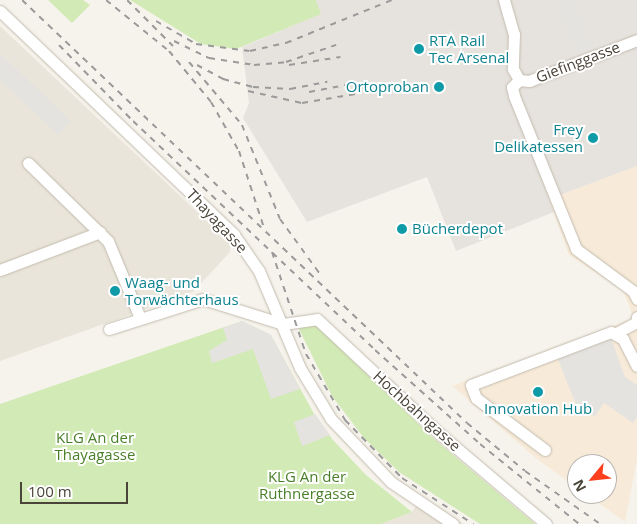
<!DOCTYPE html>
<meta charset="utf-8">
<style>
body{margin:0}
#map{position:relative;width:637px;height:524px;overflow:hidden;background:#f6f3ec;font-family:"Open Sans",sans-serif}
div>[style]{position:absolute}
.residential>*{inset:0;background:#eae5da}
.commercial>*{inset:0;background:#f7ead8}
.industrial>*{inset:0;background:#e6e2dd}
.green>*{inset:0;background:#d2eab5}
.parking>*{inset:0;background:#e5e3e0}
.roads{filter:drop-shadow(0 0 1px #c2bbae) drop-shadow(0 0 1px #c2bbae)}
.minor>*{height:11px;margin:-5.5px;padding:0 5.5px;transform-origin:5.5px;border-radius:5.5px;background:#fff}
.rail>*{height:2px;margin-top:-1px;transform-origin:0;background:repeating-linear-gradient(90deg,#9a9a9a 0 6px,transparent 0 12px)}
.dots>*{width:14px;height:14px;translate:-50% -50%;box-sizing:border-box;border:2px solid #fff;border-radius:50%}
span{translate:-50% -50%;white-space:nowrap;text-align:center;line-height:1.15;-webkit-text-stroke:4px #fff;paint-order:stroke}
.culture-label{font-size:15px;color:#0d838f}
.left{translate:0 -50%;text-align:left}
.right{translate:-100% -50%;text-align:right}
.street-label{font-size:15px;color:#4b4439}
.park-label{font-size:15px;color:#4a7f2a}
.north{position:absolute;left:567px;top:454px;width:50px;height:50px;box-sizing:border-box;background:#fff;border:1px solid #b7b4b0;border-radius:50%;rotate:242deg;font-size:14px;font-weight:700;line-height:20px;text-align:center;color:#4b4439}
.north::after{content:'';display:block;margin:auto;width:18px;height:22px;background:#fc3f1d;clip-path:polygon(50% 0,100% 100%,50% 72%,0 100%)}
.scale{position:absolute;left:20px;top:482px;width:108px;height:22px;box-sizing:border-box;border:2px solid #4b4439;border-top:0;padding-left:6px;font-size:15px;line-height:18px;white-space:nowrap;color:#4b4439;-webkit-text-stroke:4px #fff;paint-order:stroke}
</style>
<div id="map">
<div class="residential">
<i style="clip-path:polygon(0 26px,230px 243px,230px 252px,193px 292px,0 361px)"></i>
<i style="clip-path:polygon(421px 497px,434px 506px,464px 524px,381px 524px,412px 512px)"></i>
</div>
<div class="commercial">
<i style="clip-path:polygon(637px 166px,637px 459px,625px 522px,586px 494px,607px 494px,607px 464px,577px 464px,577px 488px,537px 459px,452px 386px,634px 318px,623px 291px,569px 255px,549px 199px)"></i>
</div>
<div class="industrial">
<i style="clip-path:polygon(316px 0,637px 0,637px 166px,549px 199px,554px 212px,456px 251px,427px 177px,307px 222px,243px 118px,249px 103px,242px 47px,320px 14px)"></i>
</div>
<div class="green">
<i style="clip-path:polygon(48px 0,83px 0,90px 5px,72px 23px)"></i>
<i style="clip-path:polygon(130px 0,316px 0,321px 14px,236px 49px,201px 44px)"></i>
<i style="clip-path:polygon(242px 321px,271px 335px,313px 412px,333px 440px,366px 475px,412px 512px,381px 524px,0 524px,0 404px)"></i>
<i style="clip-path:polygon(309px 324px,318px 327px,432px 437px,535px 524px,480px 524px,399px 472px,364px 438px,332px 396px,298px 327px)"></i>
</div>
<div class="parking">
<i style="clip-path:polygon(554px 0,575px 0,594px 48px,576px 55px)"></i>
<i style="clip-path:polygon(0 53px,71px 121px,58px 135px,0 80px)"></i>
<i style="clip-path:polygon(242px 321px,271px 335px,300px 389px,271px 399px,253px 349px,212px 363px,209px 351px,227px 340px,223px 328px)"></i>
<i style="clip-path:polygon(611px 338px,625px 377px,637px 385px,637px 417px,633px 423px,604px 403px,595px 416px,579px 412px,557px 357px)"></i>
<i style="clip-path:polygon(315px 414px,330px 435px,302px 446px,294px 422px)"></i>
</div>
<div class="roads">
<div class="minor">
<i style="left:504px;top:0;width:35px;rotate:74deg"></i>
<i style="left:514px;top:34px;width:35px;rotate:92deg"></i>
<i style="left:513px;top:69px;width:13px;rotate:61deg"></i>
<i style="left:0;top:11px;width:324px;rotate:43.7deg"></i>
<i style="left:234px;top:235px;width:44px;rotate:55.2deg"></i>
<i style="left:259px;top:271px;width:105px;rotate:67.1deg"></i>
<i style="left:300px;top:368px;width:60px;rotate:58.7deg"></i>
<i style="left:331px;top:419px;width:87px;rotate:46.4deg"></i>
<i style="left:391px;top:482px;width:75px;rotate:34.1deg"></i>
<i style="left:519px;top:80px;width:10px;rotate:135deg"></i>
<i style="left:512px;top:87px;width:9px;rotate:77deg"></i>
<i style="left:514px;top:96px;width:165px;rotate:67.9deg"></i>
<i style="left:576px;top:249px;width:71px;rotate:36.4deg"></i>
<i style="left:633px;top:291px;width:9px;rotate:63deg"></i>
<i style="left:519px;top:80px;width:10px;rotate:6deg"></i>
<i style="left:529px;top:81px;width:116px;rotate:-20.8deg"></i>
<i style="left:28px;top:163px;width:112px;rotate:44.3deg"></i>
<i style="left:108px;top:241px;width:83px;rotate:67.4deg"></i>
<i style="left:0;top:270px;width:107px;rotate:-20.8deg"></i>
<i style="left:283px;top:324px;width:34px;rotate:-8deg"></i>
<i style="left:317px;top:319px;width:168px;rotate:43.1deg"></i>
<i style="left:440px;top:434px;width:139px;rotate:40.3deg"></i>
<i style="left:109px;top:329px;width:99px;rotate:-17.7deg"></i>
<i style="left:203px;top:299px;width:84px;rotate:17.4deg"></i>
<i style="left:616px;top:333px;width:24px;rotate:-28deg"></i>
<i style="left:637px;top:322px;width:5px;rotate:-90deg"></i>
<i style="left:545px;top:450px;width:86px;rotate:-143deg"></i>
<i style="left:476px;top:398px;width:14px;rotate:-111deg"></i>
<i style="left:471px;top:385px;width:150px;rotate:-20.7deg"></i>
<i style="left:611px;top:332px;width:14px;rotate:30deg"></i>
<i style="left:623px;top:339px;width:30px;rotate:63deg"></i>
</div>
</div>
<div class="rail">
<i style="left:22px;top:0;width:614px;rotate:43.55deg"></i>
<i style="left:467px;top:423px;width:75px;rotate:39.6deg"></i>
<i style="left:525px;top:471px;width:92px;rotate:35.2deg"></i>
<i style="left:106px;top:0;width:81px;rotate:39deg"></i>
<i style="left:169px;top:51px;width:66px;rotate:50.5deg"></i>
<i style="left:211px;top:102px;width:56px;rotate:60.3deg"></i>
<i style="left:239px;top:151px;width:84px;rotate:72deg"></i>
<i style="left:127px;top:0;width:65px;rotate:45deg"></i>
<i style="left:156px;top:21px;width:46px;rotate:29.9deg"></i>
<i style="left:196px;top:44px;width:54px;rotate:7.4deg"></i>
<i style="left:250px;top:51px;width:37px;rotate:-13deg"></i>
<i style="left:286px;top:43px;width:114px;rotate:-22.1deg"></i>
<i style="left:174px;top:41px;width:39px;rotate:26deg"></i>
<i style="left:209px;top:58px;width:46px;rotate:8.8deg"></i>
<i style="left:254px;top:65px;width:32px;rotate:-5deg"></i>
<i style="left:286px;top:62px;width:53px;rotate:-18.8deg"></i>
<i style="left:59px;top:45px;width:106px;rotate:45.8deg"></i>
<i style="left:133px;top:121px;width:333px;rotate:43.4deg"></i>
<i style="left:375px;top:350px;width:141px;rotate:41.8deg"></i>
<i style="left:480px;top:444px;width:127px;rotate:38.9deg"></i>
<i style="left:189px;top:62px;width:82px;rotate:49.9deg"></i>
<i style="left:242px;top:125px;width:101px;rotate:68deg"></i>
<i style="left:280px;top:219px;width:68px;rotate:54deg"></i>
<i style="left:197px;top:65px;width:30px;rotate:28deg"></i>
<i style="left:223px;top:79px;width:31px;rotate:15deg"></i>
<i style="left:253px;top:87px;width:37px;rotate:3deg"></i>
<i style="left:290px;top:89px;width:38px;rotate:-11deg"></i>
<i style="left:289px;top:65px;width:52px;rotate:-8.9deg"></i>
<i style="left:248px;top:91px;width:55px;rotate:12.5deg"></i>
<i style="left:302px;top:103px;width:54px;rotate:-9.6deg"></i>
<i style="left:309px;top:92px;width:43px;rotate:-10.8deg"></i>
<i style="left:272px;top:252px;width:108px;rotate:71.6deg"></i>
<i style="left:306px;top:354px;width:77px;rotate:59.4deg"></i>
<i style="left:345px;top:420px;width:81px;rotate:45.5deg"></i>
<i style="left:402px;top:478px;width:85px;rotate:32.9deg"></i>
</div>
<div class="dots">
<i style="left:419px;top:49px;background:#0f9aa8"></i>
<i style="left:439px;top:87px;background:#0f9aa8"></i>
<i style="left:593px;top:138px;background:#0f9aa8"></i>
<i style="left:402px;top:229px;background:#0f9aa8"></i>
<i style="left:115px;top:291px;background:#0f9aa8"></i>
<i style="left:538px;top:392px;background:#0f9aa8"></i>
</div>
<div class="culture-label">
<span class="left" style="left:429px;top:49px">RTA Rail<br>Tec Arsenal</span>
<span class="right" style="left:429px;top:87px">Ortoproban</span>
<span class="right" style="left:583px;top:138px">Frey<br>Delikatessen</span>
<span class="left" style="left:412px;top:229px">Bücherdepot</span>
<span class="left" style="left:125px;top:291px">Waag- und<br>Torwächterhaus</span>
<span style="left:538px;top:409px">Innovation Hub</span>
</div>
<div class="street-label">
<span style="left:578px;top:62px;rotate:-21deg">Giefinggasse</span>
<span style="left:217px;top:221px;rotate:47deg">Thayagasse</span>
<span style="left:417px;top:411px;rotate:42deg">Hochbahngasse</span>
</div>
<div class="park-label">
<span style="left:95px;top:446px">KLG An der<br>Thayagasse</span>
<span style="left:307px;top:485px">KLG An der<br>Ruthnergasse</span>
</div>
<div class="north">N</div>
<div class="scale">100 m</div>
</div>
